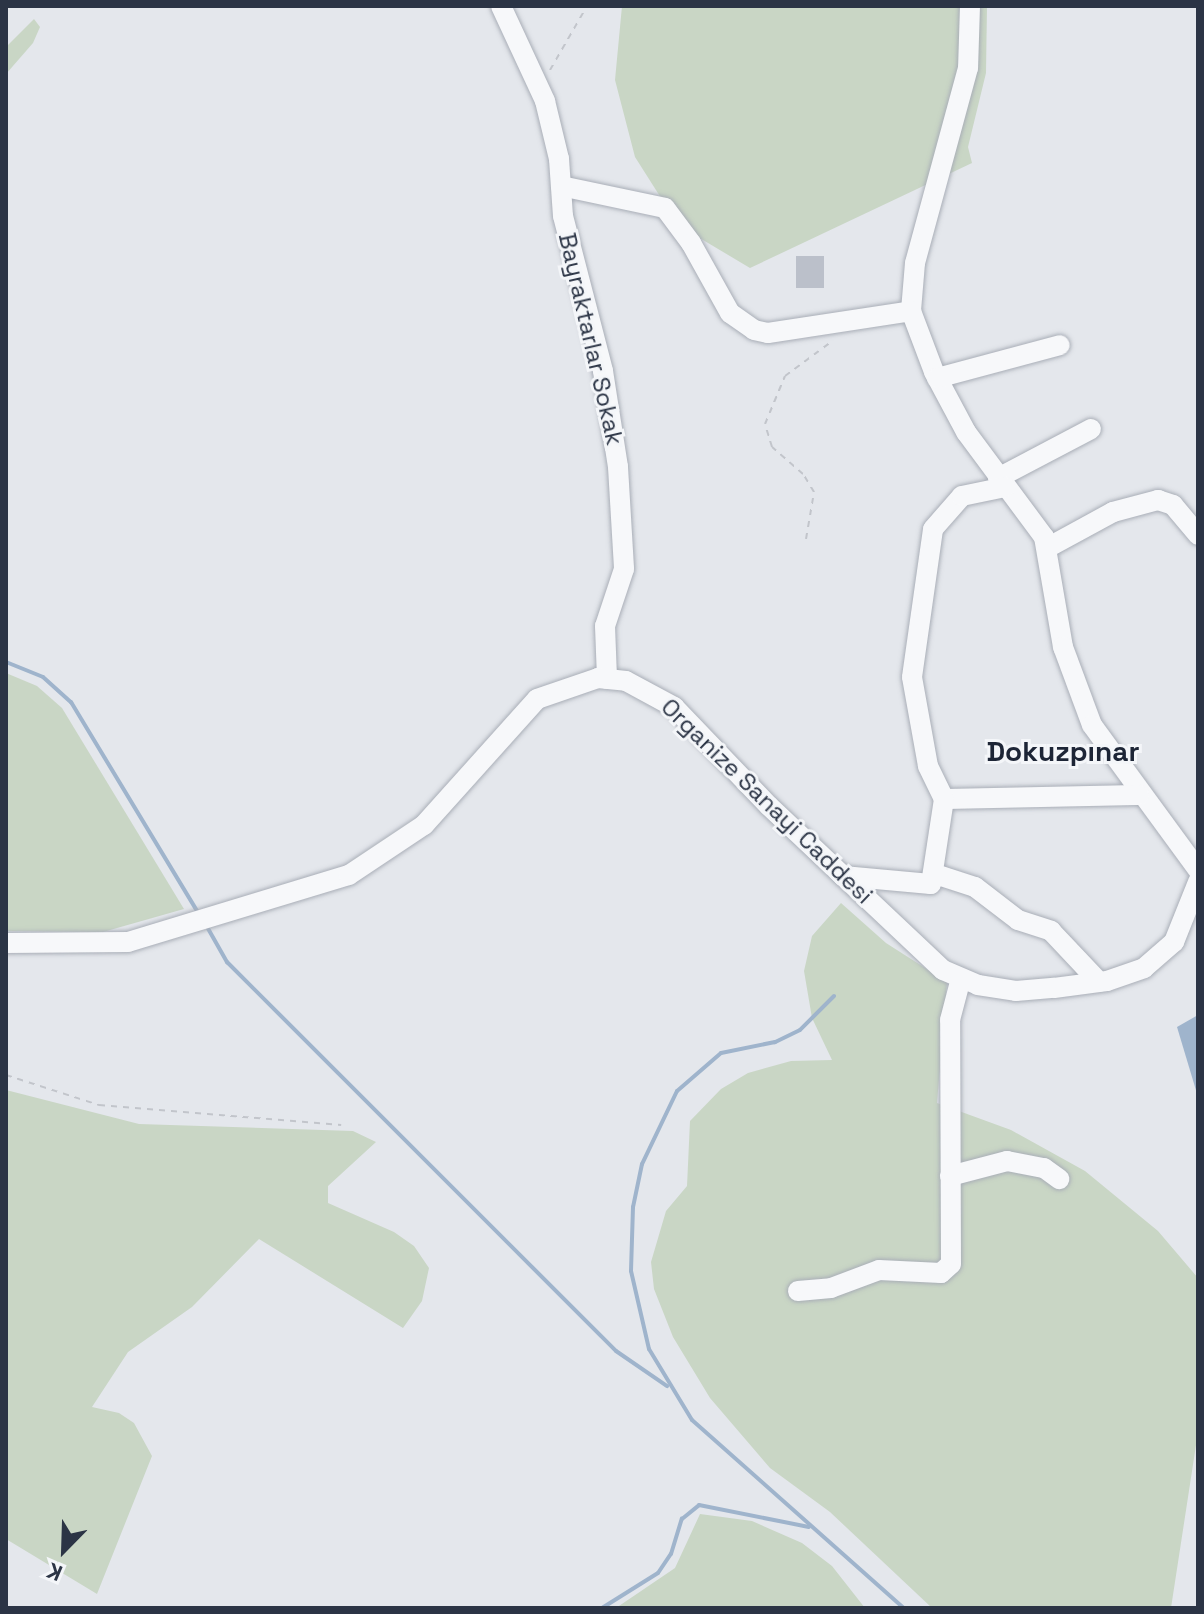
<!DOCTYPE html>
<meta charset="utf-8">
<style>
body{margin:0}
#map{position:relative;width:1204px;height:1614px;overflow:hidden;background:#e4e7ec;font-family:"Space Grotesk",sans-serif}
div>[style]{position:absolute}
.green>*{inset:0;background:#c9d6c5}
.water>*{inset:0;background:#9fb4cc}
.stream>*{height:4px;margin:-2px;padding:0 2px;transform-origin:2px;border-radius:2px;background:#9fb4cc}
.building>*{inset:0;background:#bbc0ca;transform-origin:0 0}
.path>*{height:2px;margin-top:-1px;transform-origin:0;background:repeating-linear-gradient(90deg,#c2c5cb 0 6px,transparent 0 12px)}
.roads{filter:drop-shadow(0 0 2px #a9aeb7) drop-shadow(0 0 2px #a9aeb7)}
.minor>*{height:20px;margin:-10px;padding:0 10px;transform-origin:10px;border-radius:10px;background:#f7f8fa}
span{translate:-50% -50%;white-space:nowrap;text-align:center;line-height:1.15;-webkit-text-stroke:6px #f4f6f9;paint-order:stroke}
.street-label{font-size:24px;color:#2b3445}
.quarter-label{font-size:28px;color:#1d2536;font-weight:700}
.frame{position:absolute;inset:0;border:8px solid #2b3445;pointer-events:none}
.north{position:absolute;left:24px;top:1510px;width:80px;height:80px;-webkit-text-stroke:6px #f4f6f9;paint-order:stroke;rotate:203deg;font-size:22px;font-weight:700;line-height:32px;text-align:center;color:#2b3445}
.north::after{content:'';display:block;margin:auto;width:28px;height:36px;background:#2b3445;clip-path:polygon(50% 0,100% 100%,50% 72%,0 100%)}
</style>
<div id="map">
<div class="green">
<i style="clip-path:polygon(622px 6px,987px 6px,986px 73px,968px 147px,972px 163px,750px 268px,698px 237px,668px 209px,635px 157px,615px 80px)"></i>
<i style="clip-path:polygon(34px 19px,40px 27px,33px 43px,6px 74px,6px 47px)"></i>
<i style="clip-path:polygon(6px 673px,37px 686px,62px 708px,184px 909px,103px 932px,6px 931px)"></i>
<i style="clip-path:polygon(841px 903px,886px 943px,947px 982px,937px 1103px,1011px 1130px,1085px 1171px,1158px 1231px,1198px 1278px,1198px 1432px,1171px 1608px,932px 1608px,830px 1512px,770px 1468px,710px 1398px,673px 1337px,654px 1289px,651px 1262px,666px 1211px,687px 1186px,690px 1121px,721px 1089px,748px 1073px,791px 1061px,832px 1060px,812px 1018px,804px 971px,812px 936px)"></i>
<i style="clip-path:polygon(6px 1090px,139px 1124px,353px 1131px,376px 1142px,328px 1186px,328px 1203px,394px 1232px,414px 1246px,429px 1268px,422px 1301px,403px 1328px,259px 1239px,192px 1307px,128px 1352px,92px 1407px,119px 1413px,134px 1423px,152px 1456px,97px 1594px,6px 1539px)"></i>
<i style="clip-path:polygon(700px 1514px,752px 1521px,802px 1543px,832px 1566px,865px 1608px,616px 1608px,675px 1568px)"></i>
</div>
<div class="water">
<i style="clip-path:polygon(1198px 1015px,1198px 1097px,1177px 1027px)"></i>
</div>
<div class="stream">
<i style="left:6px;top:662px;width:40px;rotate:22deg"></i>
<i style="left:43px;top:677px;width:38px;rotate:42deg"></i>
<i style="left:71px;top:702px;width:248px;rotate:58.9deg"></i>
<i style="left:206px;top:925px;width:43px;rotate:60.4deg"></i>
<i style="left:227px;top:962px;width:550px;rotate:45deg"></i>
<i style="left:616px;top:1351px;width:62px;rotate:34.5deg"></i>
<i style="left:834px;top:996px;width:48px;rotate:135deg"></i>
<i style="left:800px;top:1030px;width:28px;rotate:154deg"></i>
<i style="left:775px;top:1042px;width:55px;rotate:168.5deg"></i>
<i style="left:721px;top:1053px;width:58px;rotate:139.2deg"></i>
<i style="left:677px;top:1091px;width:81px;rotate:115.6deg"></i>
<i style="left:642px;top:1164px;width:44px;rotate:101.8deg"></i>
<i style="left:633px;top:1207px;width:64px;rotate:91.8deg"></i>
<i style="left:631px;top:1271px;width:80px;rotate:77deg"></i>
<i style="left:649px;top:1349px;width:83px;rotate:58.8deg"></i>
<i style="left:692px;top:1420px;width:283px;rotate:41.6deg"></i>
<i style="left:602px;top:1608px;width:66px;rotate:-32deg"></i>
<i style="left:658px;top:1573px;width:23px;rotate:-56deg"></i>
<i style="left:671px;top:1554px;width:37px;rotate:-73deg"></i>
<i style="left:682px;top:1519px;width:22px;rotate:-39deg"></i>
<i style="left:699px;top:1505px;width:112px;rotate:11.3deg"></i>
</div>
<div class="building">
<i style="left:796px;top:256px;width:28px;height:32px"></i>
</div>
<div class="path">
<i style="left:550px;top:70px;width:74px;rotate:-60deg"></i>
<i style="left:806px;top:539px;width:48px;rotate:-80.3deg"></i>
<i style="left:814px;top:492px;width:21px;rotate:-121deg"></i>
<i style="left:803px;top:474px;width:41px;rotate:-138.9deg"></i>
<i style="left:772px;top:447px;width:24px;rotate:-107deg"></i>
<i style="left:765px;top:424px;width:52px;rotate:-67.4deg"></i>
<i style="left:785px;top:376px;width:57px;rotate:-36.5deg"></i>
<i style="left:6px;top:1075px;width:98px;rotate:17.9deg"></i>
<i style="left:99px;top:1105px;width:243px;rotate:4.7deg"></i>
</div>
<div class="roads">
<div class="minor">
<i style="left:501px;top:6px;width:105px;rotate:65.1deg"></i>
<i style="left:545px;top:101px;width:60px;rotate:76.4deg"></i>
<i style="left:559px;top:159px;width:57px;rotate:86deg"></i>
<i style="left:563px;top:216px;width:160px;rotate:75.5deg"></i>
<i style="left:603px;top:371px;width:97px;rotate:81.1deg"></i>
<i style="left:618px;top:467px;width:102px;rotate:86.6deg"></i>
<i style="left:624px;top:569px;width:60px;rotate:108.4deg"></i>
<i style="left:605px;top:626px;width:53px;rotate:87.8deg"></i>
<i style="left:970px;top:6px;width:62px;rotate:91.8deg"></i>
<i style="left:968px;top:68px;width:202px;rotate:105.2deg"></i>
<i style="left:915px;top:263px;width:48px;rotate:94.8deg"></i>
<i style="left:911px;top:311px;width:65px;rotate:69.3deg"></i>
<i style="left:934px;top:372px;width:68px;rotate:61.9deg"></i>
<i style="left:966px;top:432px;width:131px;rotate:53.4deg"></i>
<i style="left:1044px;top:537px;width:112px;rotate:80.2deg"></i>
<i style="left:1063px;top:647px;width:83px;rotate:69.6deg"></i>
<i style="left:1092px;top:725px;width:180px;rotate:53.8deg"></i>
<i style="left:561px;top:186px;width:106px;rotate:11.9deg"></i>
<i style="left:665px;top:208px;width:44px;rotate:53.4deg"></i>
<i style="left:691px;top:243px;width:80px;rotate:60.9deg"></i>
<i style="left:730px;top:313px;width:29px;rotate:35deg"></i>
<i style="left:754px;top:330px;width:14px;rotate:12deg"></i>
<i style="left:768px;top:333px;width:145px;rotate:-8.7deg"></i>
<i style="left:937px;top:378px;width:127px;rotate:-15deg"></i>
<i style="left:998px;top:478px;width:105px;rotate:-27.8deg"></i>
<i style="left:1047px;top:548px;width:75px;rotate:-28.6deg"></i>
<i style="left:1113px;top:512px;width:47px;rotate:-14.9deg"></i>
<i style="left:1158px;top:500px;width:16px;rotate:18deg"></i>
<i style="left:1173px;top:505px;width:39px;rotate:50deg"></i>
<i style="left:944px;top:799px;width:195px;rotate:-1.2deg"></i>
<i style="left:935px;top:874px;width:42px;rotate:18deg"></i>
<i style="left:975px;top:887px;width:54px;rotate:37.5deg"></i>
<i style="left:1018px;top:920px;width:35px;rotate:18deg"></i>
<i style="left:1051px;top:931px;width:70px;rotate:46.7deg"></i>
<i style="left:843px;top:876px;width:88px;rotate:5.2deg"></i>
<i style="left:931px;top:884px;width:86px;rotate:-81.3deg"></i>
<i style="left:944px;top:799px;width:37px;rotate:-116deg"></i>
<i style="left:928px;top:766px;width:90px;rotate:-100.2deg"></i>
<i style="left:912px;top:677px;width:149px;rotate:-81.9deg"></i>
<i style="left:933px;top:529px;width:44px;rotate:-48.7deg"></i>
<i style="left:962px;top:496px;width:44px;rotate:-11.8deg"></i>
<i style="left:6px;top:943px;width:122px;rotate:-0.5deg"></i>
<i style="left:128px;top:942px;width:231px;rotate:-16.9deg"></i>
<i style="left:349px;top:875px;width:90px;rotate:-33.7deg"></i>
<i style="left:424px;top:825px;width:169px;rotate:-48.1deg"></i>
<i style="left:537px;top:699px;width:65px;rotate:-19deg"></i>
<i style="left:598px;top:678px;width:28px;rotate:6deg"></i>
<i style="left:626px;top:681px;width:55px;rotate:28.4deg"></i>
<i style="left:674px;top:707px;width:137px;rotate:46.2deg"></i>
<i style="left:769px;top:806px;width:239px;rotate:43.3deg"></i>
<i style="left:943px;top:970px;width:38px;rotate:23deg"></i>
<i style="left:978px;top:985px;width:38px;rotate:9deg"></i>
<i style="left:1016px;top:991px;width:38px;rotate:-5deg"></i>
<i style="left:1054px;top:988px;width:53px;rotate:-7.5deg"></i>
<i style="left:1107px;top:981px;width:39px;rotate:-19deg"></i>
<i style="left:1144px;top:968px;width:40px;rotate:-41deg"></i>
<i style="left:1174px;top:942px;width:65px;rotate:-68.2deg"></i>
<i style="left:950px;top:1176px;width:59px;rotate:-14.7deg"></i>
<i style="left:1007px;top:1161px;width:38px;rotate:11deg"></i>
<i style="left:1044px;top:1168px;width:19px;rotate:36deg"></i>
<i style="left:798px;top:1291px;width:33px;rotate:-5deg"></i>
<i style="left:831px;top:1288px;width:51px;rotate:-20.6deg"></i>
<i style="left:879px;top:1270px;width:62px;rotate:2.8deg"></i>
<i style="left:941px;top:1273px;width:13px;rotate:-42deg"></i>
<i style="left:951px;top:1264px;width:244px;rotate:-90.2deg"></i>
<i style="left:950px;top:1020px;width:43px;rotate:-75.3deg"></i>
</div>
</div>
<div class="street-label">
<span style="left:591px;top:339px;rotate:77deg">Bayraktarlar Sokak</span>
<span style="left:767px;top:801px;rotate:44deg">Organize Sanayi Caddesi</span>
</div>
<div class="quarter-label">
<span style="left:1063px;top:751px">Dokuzpınar</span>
</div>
<div class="frame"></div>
<div class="north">K</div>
</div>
